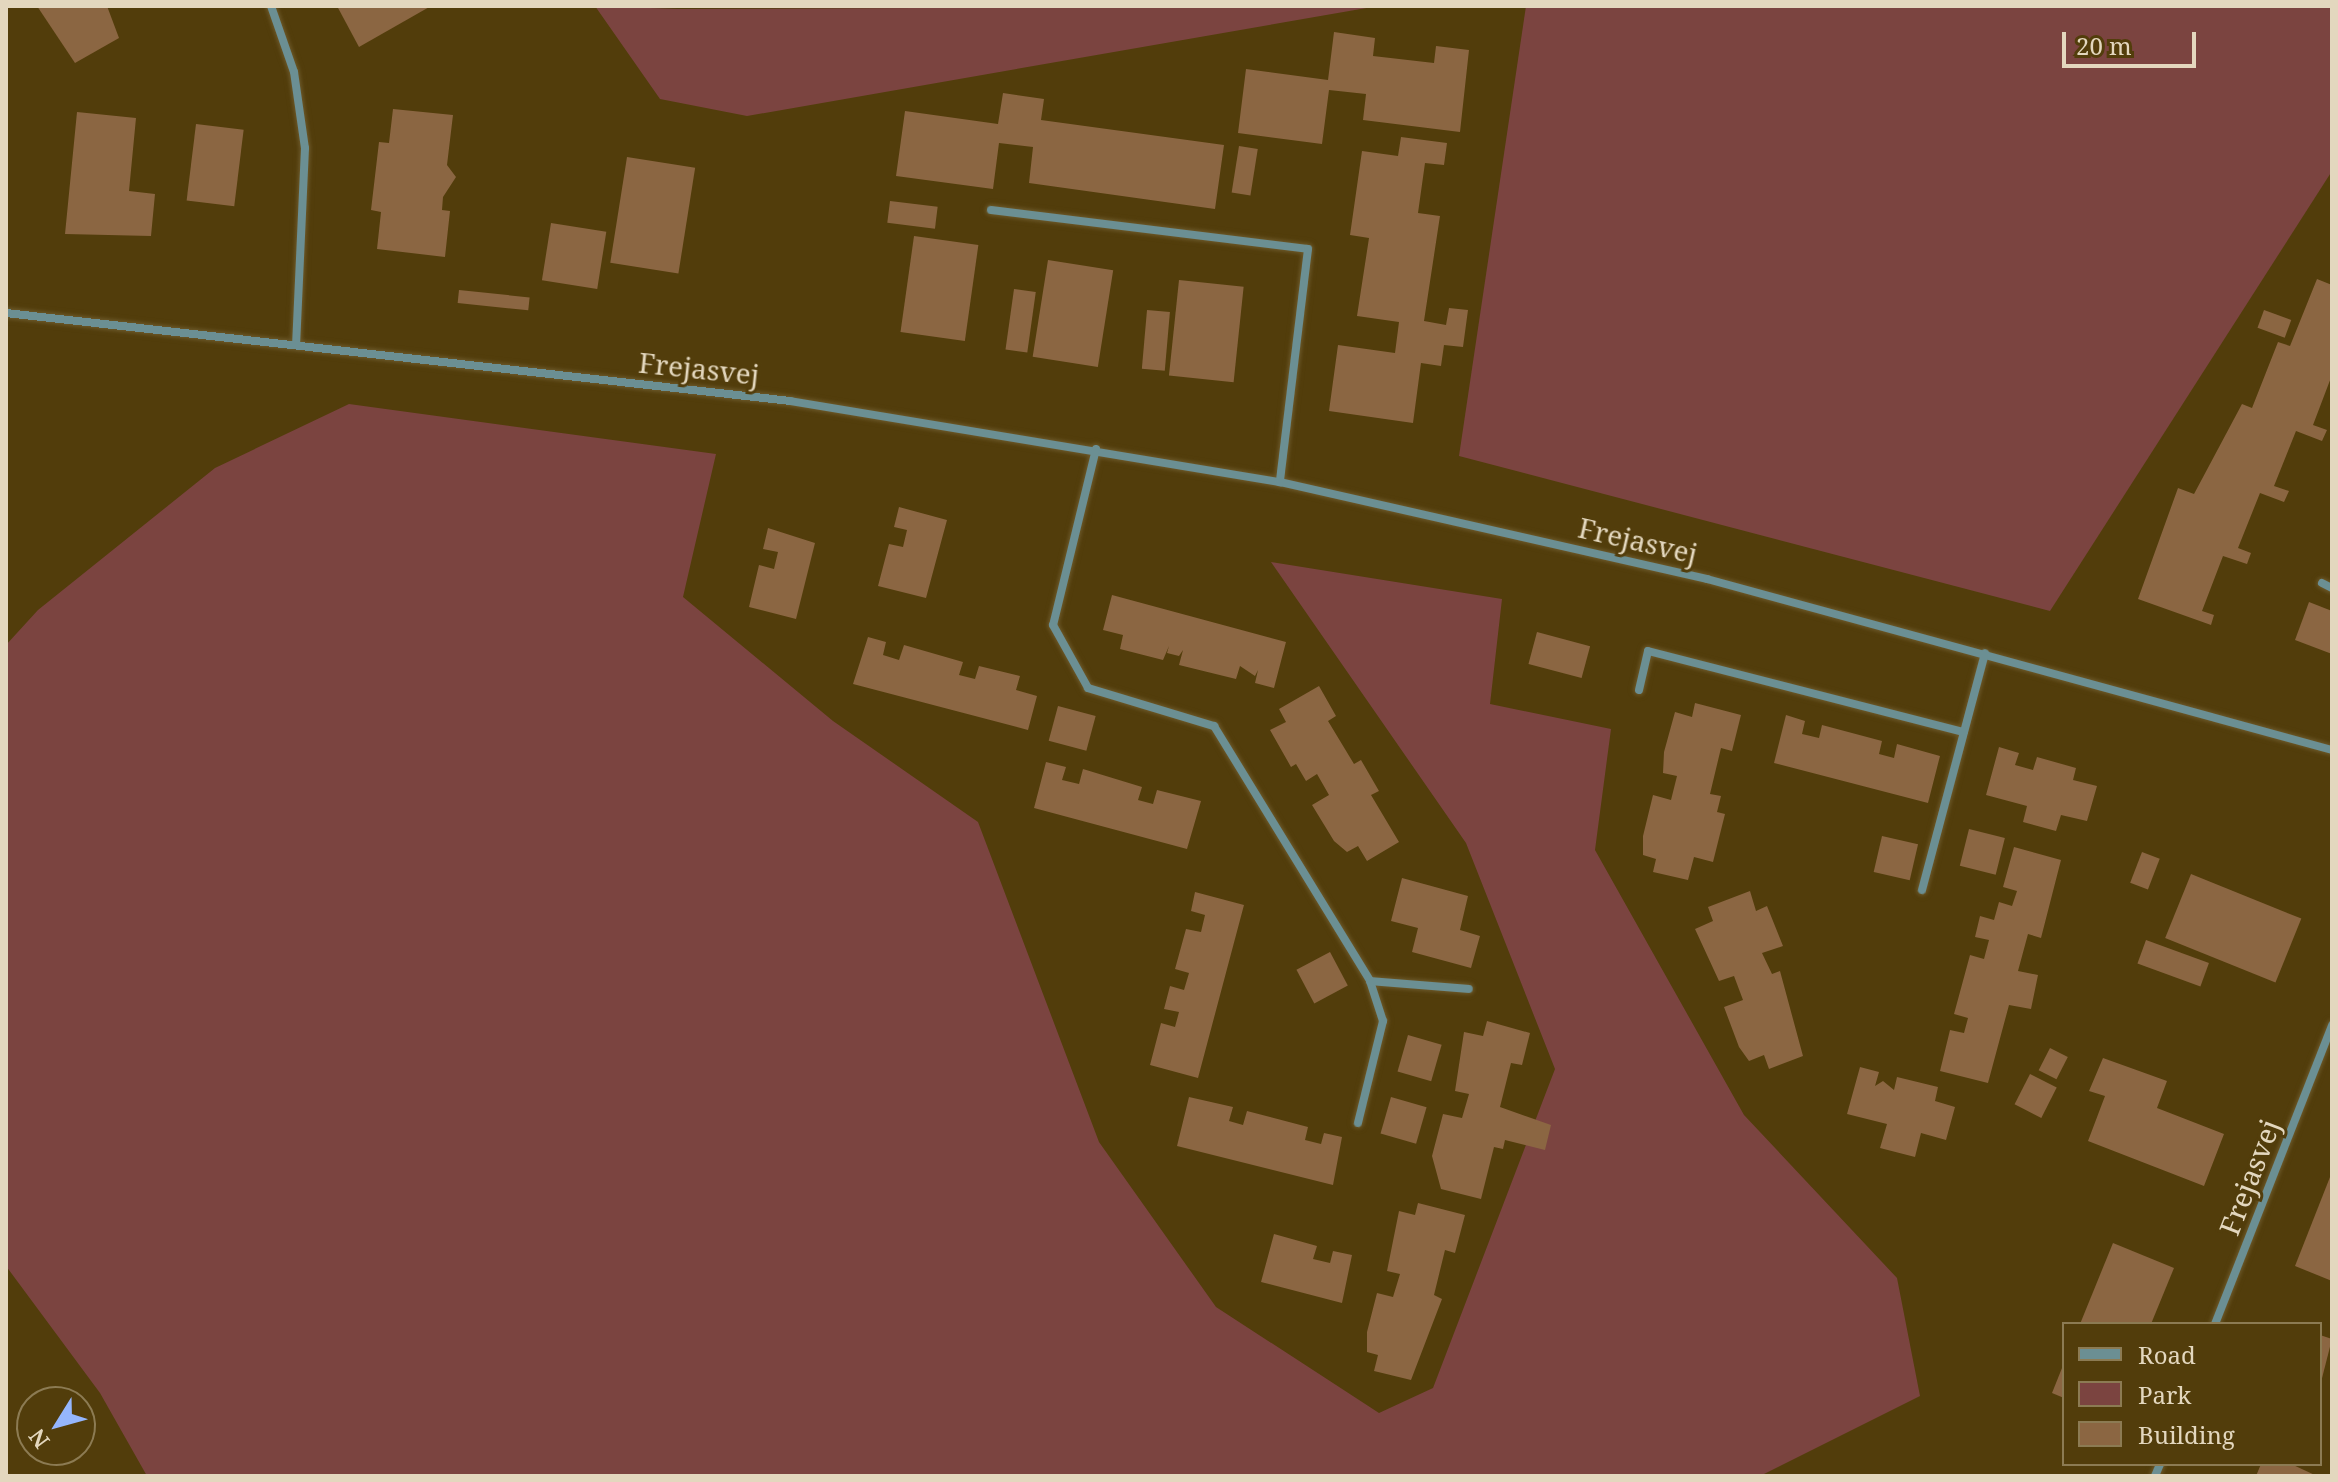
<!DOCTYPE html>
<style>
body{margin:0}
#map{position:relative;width:2338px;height:1482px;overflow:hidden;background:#523d0b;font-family:"Noto Serif",serif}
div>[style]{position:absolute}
.green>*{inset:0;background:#7b4440}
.building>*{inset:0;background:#8b6642;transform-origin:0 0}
.roads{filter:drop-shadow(0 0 2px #6c592b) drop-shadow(0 0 2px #6c592b)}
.minor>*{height:8px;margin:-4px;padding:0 4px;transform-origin:4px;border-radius:4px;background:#6b8f93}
span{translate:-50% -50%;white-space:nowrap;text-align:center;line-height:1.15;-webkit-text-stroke:6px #523d0b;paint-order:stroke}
.street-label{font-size:28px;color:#e3d7be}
.frame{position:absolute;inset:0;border:8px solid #e3d7be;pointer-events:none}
.legend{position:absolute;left:2062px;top:1322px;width:260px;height:144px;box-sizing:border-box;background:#523d0b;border:2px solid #8c7b53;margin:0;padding:10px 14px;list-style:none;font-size:24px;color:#e3d7be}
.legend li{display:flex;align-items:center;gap:16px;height:40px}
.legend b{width:40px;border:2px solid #8c7b53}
.north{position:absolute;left:16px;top:1386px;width:80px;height:80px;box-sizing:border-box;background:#523d0b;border:2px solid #8c7b53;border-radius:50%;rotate:233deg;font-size:22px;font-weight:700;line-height:32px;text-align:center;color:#e3d7be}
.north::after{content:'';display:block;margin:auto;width:28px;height:36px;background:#95b6fd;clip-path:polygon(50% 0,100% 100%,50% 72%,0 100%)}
.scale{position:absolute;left:2062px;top:32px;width:134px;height:36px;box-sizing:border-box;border:4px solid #e3d7be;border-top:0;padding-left:10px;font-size:24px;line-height:28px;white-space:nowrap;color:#e3d7be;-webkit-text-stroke:6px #523d0b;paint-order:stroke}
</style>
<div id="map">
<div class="green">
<i style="clip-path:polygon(595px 6px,678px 9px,1378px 6px,747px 116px,660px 99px)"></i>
<i style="clip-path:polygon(1526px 6px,2332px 6px,2332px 171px,2050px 611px,1459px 456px)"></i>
<i style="clip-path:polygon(349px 404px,716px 454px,683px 597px,833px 721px,978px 822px,1099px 1142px,1216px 1307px,1379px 1413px,1433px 1388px,1555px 1069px,1466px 843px,1271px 562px,1502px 599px,1490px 704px,1611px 729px,1595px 850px,1744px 1115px,1897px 1278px,1920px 1396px,1760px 1476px,147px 1476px,100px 1393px,6px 1266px,6px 645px,38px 610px,215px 468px)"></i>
</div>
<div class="building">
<i style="clip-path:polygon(37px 6px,107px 6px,119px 38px,75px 63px)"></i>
<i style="clip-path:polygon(337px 6px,431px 6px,359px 47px)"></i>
<i style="clip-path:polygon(1334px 32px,1375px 38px,1373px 56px,1434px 63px,1436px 46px,1469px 50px,1460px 132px,1363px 120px,1366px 94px,1329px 90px,1322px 144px,1238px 133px,1246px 69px,1328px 80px)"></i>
<i style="clip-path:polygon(1003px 93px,1044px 99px,1041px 120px,1224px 145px,1215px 209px,1029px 183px,1033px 147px,999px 143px,993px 189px,896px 176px,905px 111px,998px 124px)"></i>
<i style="clip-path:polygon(393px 109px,453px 115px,447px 165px,456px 177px,443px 197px,442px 210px,450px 211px,445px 257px,377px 249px,381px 212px,371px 210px,379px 142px,389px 143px)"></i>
<i style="clip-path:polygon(77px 112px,136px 118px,129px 191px,155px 194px,151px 236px,65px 234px)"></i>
<i style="left:196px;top:124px;width:48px;height:77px;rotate:7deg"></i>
<i style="clip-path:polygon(1401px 137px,1447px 143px,1444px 165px,1425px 163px,1418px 213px,1440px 216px,1424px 321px,1446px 325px,1449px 308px,1468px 310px,1463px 347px,1444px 345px,1441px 366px,1421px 363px,1413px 423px,1329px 411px,1338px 345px,1395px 353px,1399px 322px,1357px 316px,1369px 238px,1350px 235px,1362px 151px,1398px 156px)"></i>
<i style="left:1239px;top:146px;width:19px;height:47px;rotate:9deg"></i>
<i style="left:627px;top:157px;width:69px;height:107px;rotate:9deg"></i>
<i style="left:890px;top:201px;width:48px;height:22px;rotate:7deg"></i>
<i style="left:551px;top:223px;width:56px;height:58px;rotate:9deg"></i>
<i style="left:914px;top:236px;width:65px;height:97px;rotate:8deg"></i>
<i style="left:1048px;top:260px;width:66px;height:98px;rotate:9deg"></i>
<i style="clip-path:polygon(2317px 279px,2332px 285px,2332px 375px,2313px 425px,2327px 430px,2322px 441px,2296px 431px,2274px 486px,2289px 491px,2284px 502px,2260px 493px,2238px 548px,2251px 553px,2247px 564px,2223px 556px,2202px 611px,2214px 615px,2211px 625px,2138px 599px,2178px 488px,2194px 494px,2242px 404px,2252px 408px,2278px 342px,2290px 346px)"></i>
<i style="left:1179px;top:280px;width:65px;height:96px;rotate:6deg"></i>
<i style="left:1014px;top:289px;width:22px;height:61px;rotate:8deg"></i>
<i style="left:459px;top:290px;width:71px;height:13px;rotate:6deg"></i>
<i style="left:1147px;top:310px;width:23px;height:59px;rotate:5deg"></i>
<i style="left:2264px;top:310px;width:29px;height:19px;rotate:20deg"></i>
<i style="clip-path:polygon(899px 507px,947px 520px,926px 598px,878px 586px,889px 544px,903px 547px,907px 530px,894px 527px)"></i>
<i style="clip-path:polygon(768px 528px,815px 543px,796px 619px,749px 607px,759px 565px,774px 569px,778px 552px,763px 549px)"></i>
<i style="clip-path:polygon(1112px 595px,1286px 642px,1274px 688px,1255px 683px,1258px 670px,1255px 676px,1240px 666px,1236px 679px,1179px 665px,1183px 650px,1179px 656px,1167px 653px,1169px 646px,1163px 660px,1120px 649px,1123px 635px,1103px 630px)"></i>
<i style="clip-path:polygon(2309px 602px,2332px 611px,2332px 654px,2295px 640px)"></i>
<i style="left:1537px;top:632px;width:55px;height:33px;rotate:15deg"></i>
<i style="clip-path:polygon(868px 637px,886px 642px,883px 655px,899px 660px,904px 645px,963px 662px,959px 675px,975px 679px,979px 666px,1020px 676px,1016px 690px,1037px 696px,1028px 730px,853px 684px)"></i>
<i style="clip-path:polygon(1319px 686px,1336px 716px,1328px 721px,1354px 764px,1361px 760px,1379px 791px,1371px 795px,1399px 842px,1367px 861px,1358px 846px,1347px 852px,1334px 841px,1312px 805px,1329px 795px,1317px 774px,1306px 781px,1296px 764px,1291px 767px,1270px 730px,1286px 722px,1279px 709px)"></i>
<i style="clip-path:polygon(1695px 703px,1741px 715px,1732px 751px,1721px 748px,1710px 794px,1721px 796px,1717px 812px,1725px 814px,1713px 862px,1694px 857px,1688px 880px,1653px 872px,1656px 859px,1643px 855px,1643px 836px,1653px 795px,1671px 800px,1677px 776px,1663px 773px,1664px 752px,1675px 712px,1692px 717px)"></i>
<i style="left:1058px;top:706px;width:39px;height:36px;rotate:15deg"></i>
<i style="clip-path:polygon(1786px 715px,1805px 721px,1802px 734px,1819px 738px,1822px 725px,1882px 741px,1879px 754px,1894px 758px,1897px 744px,1940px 756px,1928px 803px,1774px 763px)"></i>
<i style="clip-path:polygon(1999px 747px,2019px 753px,2015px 765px,2033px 770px,2037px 757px,2076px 768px,2073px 780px,2097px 786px,2087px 821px,2061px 815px,2056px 831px,2023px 822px,2027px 806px,1986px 795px)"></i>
<i style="clip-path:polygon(1046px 762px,1066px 767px,1062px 780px,1079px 784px,1083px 769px,1142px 787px,1138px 800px,1153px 804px,1157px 790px,1201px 801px,1187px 849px,1034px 808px)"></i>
<i style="left:1969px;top:829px;width:37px;height:38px;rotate:14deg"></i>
<i style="left:1882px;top:836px;width:37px;height:37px;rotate:13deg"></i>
<i style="clip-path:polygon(2014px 847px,2061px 860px,2041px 938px,2028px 934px,2018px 971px,2038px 975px,2031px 1009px,2009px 1005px,1988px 1083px,1940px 1071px,1950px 1030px,1964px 1033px,1968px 1018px,1954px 1014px,1970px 955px,1984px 959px,1989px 940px,1975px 937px,1980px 916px,1994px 920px,1999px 902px,2012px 906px,2017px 891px,2003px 887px)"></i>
<i style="left:2142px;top:852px;width:19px;height:33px;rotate:21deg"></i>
<i style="left:2191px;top:874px;width:119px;height:69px;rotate:22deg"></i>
<i style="clip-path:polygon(1402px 878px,1468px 896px,1460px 930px,1480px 936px,1471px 968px,1412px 952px,1418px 928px,1391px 921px)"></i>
<i style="clip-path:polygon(1750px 891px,1756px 911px,1767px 906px,1783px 946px,1762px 953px,1772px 974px,1780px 971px,1803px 1056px,1769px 1069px,1764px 1055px,1749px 1061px,1739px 1047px,1724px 1007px,1743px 1000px,1734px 976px,1719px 981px,1695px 929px,1713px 921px,1708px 907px)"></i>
<i style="clip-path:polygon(1195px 892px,1244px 905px,1198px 1078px,1150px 1065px,1161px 1023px,1175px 1027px,1179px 1012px,1164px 1009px,1170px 986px,1184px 990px,1189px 973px,1175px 969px,1186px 929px,1201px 932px,1205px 915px,1191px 911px)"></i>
<i style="left:2146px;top:940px;width:67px;height:25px;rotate:20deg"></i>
<i style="left:1330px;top:952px;width:38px;height:38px;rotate:62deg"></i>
<i style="clip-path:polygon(1487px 1021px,1530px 1033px,1522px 1065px,1511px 1063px,1500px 1107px,1551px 1125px,1545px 1150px,1505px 1140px,1503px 1149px,1494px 1147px,1481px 1199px,1441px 1189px,1432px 1156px,1443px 1114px,1462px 1118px,1469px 1094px,1455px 1091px,1464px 1032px,1483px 1036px)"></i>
<i style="left:1408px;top:1035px;width:35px;height:38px;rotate:16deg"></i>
<i style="left:2050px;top:1048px;width:20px;height:25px;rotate:27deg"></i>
<i style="clip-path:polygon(2103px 1058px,2167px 1081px,2157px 1108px,2224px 1134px,2204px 1186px,2088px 1141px,2105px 1096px,2089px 1091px)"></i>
<i style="clip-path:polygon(1860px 1067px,1879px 1072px,1875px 1086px,1883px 1081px,1894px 1090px,1897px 1077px,1938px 1087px,1935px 1101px,1955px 1107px,1946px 1140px,1921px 1133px,1915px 1157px,1880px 1148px,1887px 1124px,1847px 1114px)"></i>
<i style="left:2030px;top:1074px;width:30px;height:34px;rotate:27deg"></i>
<i style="clip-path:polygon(1189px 1097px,1233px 1107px,1229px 1121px,1243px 1125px,1247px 1111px,1308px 1127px,1305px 1140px,1321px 1144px,1324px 1133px,1342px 1137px,1333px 1185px,1177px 1146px)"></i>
<i style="left:1391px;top:1097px;width:37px;height:38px;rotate:16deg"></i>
<i style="clip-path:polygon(2332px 1172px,2332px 1281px,2295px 1266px)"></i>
<i style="clip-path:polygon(1418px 1203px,1465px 1215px,1455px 1253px,1445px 1250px,1434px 1295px,1442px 1299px,1411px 1380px,1374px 1371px,1378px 1355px,1367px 1352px,1367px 1332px,1377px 1293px,1393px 1297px,1400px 1274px,1387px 1271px,1399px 1211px,1415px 1215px)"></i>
<i style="clip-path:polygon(1274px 1234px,1317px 1246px,1313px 1259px,1330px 1263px,1333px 1251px,1352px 1255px,1342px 1303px,1261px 1282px)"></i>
<i style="clip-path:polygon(2113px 1243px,2174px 1268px,2151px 1324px,2080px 1324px)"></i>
<i style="clip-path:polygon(2320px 1335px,2332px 1339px,2320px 1386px)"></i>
<i style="clip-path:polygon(2064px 1363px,2064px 1398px,2052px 1393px)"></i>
<i style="clip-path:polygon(2261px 1464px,2291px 1464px,2317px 1476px,2256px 1476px)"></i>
</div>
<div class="roads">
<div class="minor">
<i style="left:271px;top:6px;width:70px;rotate:70.8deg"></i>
<i style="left:294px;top:72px;width:77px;rotate:81.8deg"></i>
<i style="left:305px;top:148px;width:197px;rotate:92.6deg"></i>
<i style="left:991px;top:210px;width:319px;rotate:7deg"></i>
<i style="left:1308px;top:249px;width:235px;rotate:96.9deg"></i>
<i style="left:6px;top:313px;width:789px;rotate:6.4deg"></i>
<i style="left:790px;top:401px;width:497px;rotate:9.4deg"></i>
<i style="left:1280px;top:482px;width:438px;rotate:12.8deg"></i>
<i style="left:1707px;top:579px;width:648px;rotate:15.3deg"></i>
<i style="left:1096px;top:449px;width:181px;rotate:103.7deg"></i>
<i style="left:1053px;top:625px;width:72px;rotate:60.9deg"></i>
<i style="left:1088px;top:688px;width:132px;rotate:16.8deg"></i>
<i style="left:1214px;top:726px;width:299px;rotate:58.5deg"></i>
<i style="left:1370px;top:981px;width:42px;rotate:72deg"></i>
<i style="left:1383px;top:1021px;width:105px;rotate:103.8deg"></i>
<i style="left:2322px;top:583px;width:11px;rotate:27deg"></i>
<i style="left:1639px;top:690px;width:40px;rotate:-77deg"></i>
<i style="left:1648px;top:651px;width:326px;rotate:14.4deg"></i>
<i style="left:1922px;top:890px;width:245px;rotate:-75.1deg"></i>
<i style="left:1370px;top:981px;width:99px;rotate:4.6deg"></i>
<i style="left:2215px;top:1324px;width:321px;rotate:-68.6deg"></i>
<i style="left:2155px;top:1476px;width:13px;rotate:-67deg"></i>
</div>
</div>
<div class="street-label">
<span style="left:699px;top:368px;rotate:6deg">Frejasvej</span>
<span style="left:1638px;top:540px;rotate:13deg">Frejasvej</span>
<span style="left:2249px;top:1177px;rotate:-69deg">Frejasvej</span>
</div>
<div class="frame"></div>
<ul class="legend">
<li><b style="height:10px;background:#6b8f93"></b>Road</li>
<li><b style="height:22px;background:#7b4440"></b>Park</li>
<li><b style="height:22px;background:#8b6642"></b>Building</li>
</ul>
<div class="north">N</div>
<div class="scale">20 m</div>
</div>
